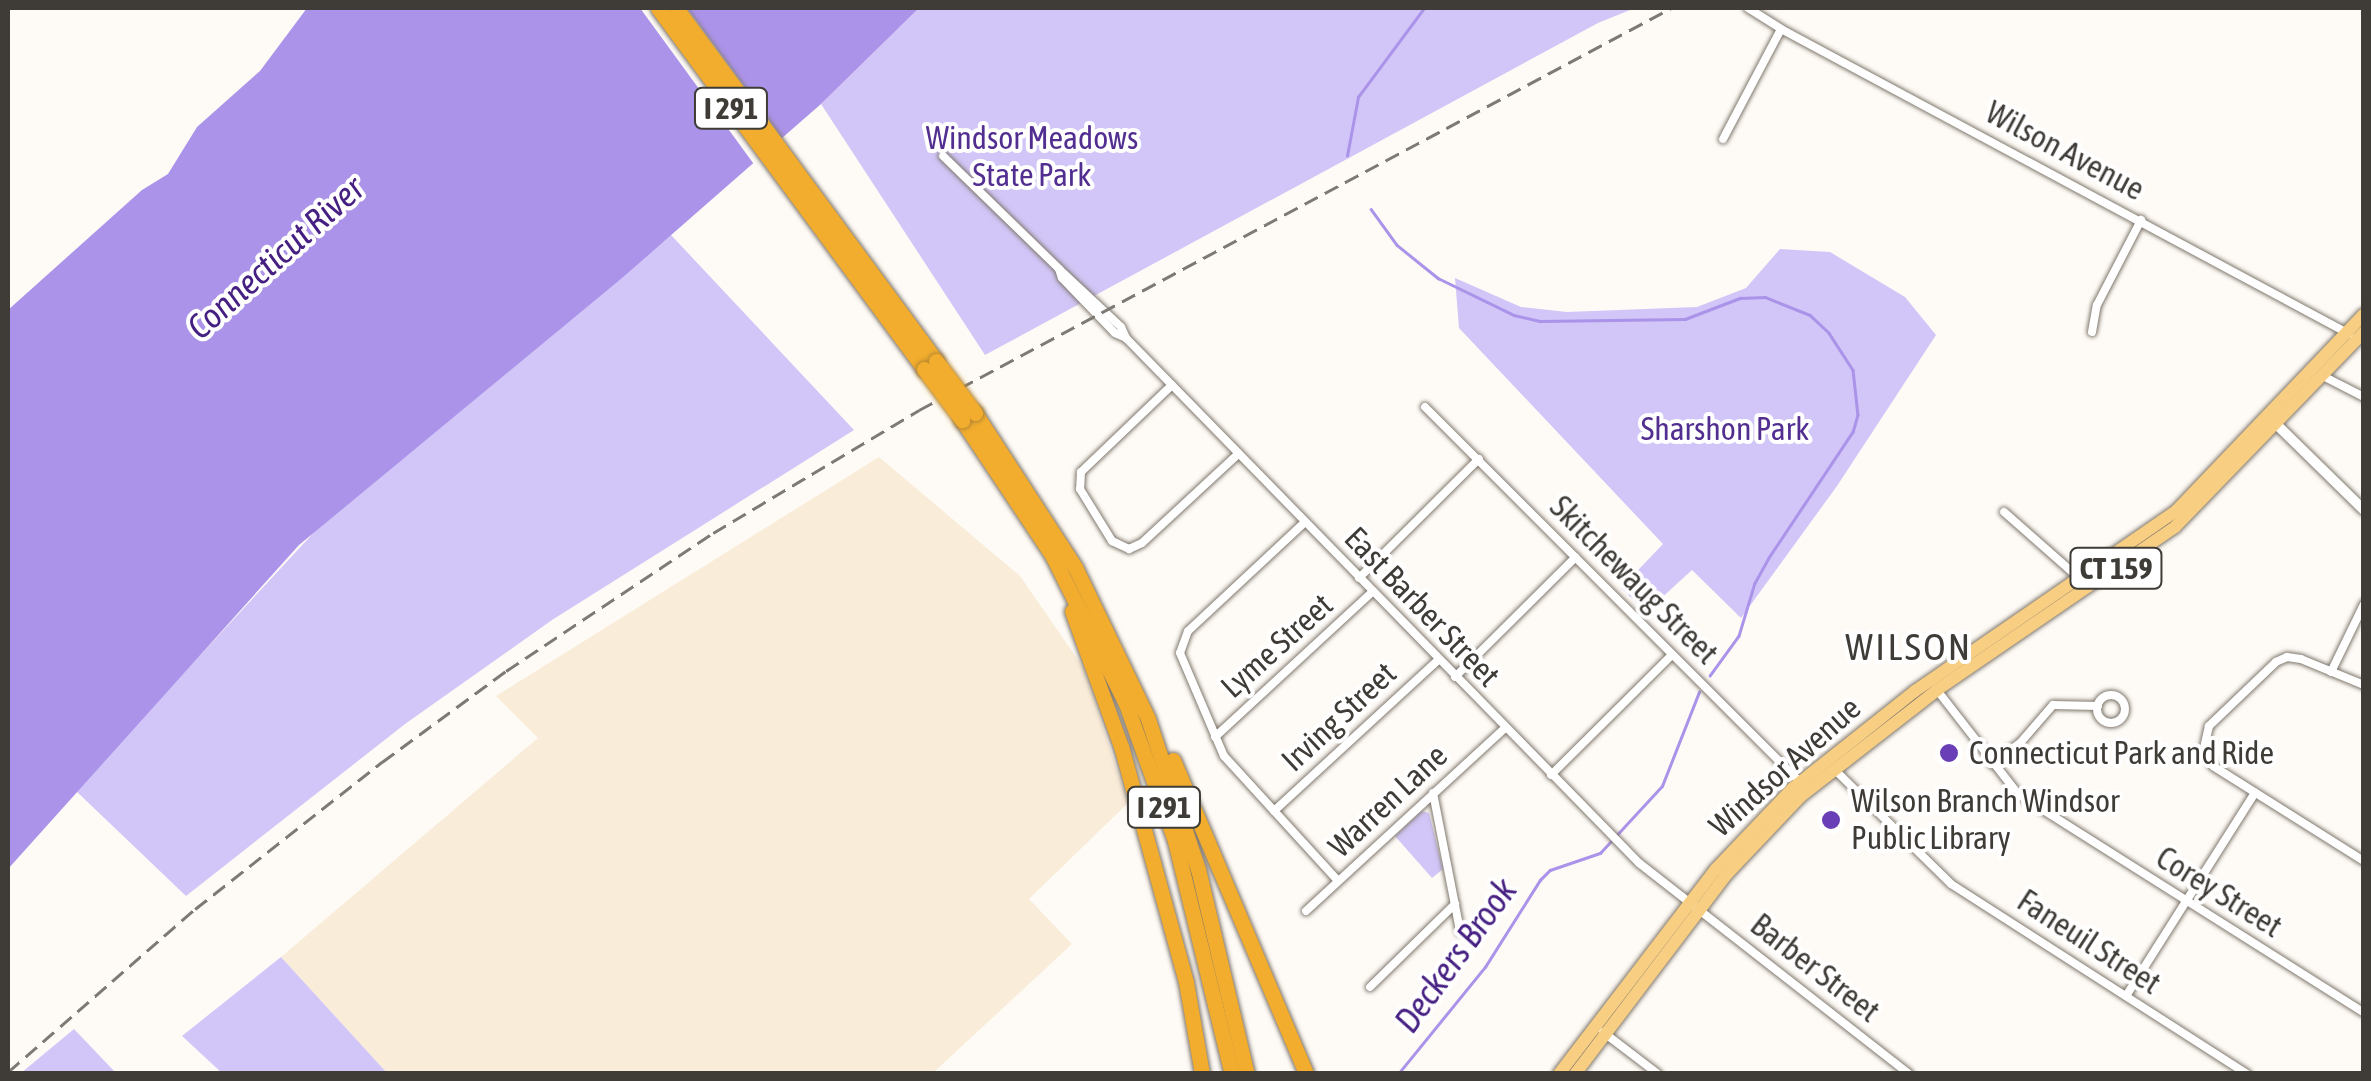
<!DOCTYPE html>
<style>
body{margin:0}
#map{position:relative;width:2371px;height:1081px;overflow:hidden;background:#fefbf6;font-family:"Asap Condensed",sans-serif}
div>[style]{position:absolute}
.built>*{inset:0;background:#f9ecd9}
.green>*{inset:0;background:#d1c6f7}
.water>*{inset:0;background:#aa93e9}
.pier>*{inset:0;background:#fefbf6}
.stream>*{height:2.5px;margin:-1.25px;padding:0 1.25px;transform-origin:1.25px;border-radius:1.25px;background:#aa93e9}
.roads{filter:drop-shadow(0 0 2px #80786e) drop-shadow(0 0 2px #80786e)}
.minor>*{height:8px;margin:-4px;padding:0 4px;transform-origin:4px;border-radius:4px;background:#fff}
.minor>.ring{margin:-4px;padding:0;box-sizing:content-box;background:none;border:8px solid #fff;border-radius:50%}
.tertiary>*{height:10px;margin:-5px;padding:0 5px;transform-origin:5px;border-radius:5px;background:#fff}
.primary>*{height:12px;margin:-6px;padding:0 6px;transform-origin:6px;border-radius:6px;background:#f7ce82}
.motorway>*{height:15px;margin:-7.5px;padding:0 7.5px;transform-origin:7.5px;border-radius:7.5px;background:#f2ad2e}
.rail>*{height:2.5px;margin-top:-1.25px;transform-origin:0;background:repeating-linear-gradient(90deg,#7d7a75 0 15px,transparent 0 23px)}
.bridges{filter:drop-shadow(0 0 2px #b38531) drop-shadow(0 0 2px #b38531)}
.motorway-bridge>*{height:15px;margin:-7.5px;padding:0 7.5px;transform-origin:7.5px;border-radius:7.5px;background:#f2ad2e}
.dots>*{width:28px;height:28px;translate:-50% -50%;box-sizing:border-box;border:5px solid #fff;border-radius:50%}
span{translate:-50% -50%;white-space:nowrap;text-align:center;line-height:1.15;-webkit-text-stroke:8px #fff;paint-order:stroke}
.shield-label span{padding:2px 8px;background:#fff;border:2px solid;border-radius:8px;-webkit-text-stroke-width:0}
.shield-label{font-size:30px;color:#3f3c37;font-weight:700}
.park-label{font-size:32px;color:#522e91}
.street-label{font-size:32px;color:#3f3c37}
.poi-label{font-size:32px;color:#3f3c37}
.left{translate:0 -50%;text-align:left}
.water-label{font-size:35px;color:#451f81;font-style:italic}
.quarter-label{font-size:38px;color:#3f3c37;letter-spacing:2.5px}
.frame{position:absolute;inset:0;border:10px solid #3f3c37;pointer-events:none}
</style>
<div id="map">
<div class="built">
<i style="clip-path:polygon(879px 457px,1020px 576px,1083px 667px,1128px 803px,1029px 899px,1072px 944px,933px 1073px,387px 1073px,281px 957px,538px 738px,496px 696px)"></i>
</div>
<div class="green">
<i style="clip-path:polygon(919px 8px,1635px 8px,1598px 23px,985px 355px,821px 104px)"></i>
<i style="clip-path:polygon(671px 235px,854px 430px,552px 620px,405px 724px,186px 896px,75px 790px,319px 527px)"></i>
<i style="clip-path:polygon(1780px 249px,1830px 252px,1905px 297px,1936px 335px,1837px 486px,1741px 618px,1692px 570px,1646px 612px,1621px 588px,1663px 544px,1459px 328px,1455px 278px,1521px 307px,1567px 312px,1697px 307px,1746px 288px)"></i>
<i style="clip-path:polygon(1422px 811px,1429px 813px,1443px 869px,1432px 878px,1395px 836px)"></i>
<i style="clip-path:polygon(281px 957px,387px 1073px,222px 1073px,182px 1036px)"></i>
<i style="clip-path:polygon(74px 1029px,115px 1072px,21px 1073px)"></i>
</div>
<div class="water">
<i style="clip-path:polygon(307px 8px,919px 8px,821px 104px,622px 278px,299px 545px,8px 869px,8px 310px,142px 190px,168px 174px,197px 127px,260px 71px)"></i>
</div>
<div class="pier">
<i style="clip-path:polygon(640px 8px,687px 8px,785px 142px,756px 167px)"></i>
</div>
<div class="stream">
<i style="left:1347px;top:156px;width:60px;rotate:-79.4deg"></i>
<i style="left:1358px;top:97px;width:111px;rotate:-53.4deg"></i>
<i style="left:1371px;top:209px;width:44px;rotate:54.2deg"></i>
<i style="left:1397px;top:245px;width:53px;rotate:38.8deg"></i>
<i style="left:1438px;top:278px;width:85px;rotate:26deg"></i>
<i style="left:1514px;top:315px;width:27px;rotate:13deg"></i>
<i style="left:1540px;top:321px;width:145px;rotate:-0.8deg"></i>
<i style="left:1685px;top:319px;width:59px;rotate:-20.9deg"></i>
<i style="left:1740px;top:298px;width:25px;rotate:-2deg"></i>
<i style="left:1765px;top:297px;width:48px;rotate:21.8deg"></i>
<i style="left:1810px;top:315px;width:26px;rotate:43deg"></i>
<i style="left:1829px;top:333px;width:44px;rotate:57deg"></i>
<i style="left:1853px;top:370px;width:45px;rotate:83.7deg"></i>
<i style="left:1858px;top:415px;width:18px;rotate:106deg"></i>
<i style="left:1853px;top:432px;width:151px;rotate:123.7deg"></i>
<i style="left:1769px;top:558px;width:29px;rotate:119deg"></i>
<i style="left:1755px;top:583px;width:55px;rotate:106.8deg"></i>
<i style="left:1739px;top:636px;width:49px;rotate:125.9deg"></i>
<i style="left:1398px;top:1074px;width:138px;rotate:-50.9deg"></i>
<i style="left:1485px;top:967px;width:103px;rotate:-57.7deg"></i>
<i style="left:1540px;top:880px;width:14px;rotate:-45deg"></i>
<i style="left:1550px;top:870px;width:53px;rotate:-18.8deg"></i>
<i style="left:1600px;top:853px;width:91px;rotate:-47.2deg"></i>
<i style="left:1662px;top:786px;width:101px;rotate:-68.5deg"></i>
</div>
<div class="roads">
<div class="minor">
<i style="left:1748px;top:8px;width:39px;rotate:32deg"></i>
<i style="left:1781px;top:29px;width:645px;rotate:28.23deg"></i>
<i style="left:1723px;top:139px;width:124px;rotate:-62.2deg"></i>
<i style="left:943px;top:156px;width:162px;rotate:44.2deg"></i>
<i style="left:2092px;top:332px;width:27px;rotate:-80deg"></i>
<i style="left:2097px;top:305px;width:96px;rotate:-62.6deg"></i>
<i style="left:1126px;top:338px;width:12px;rotate:-114deg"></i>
<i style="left:1121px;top:327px;width:85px;rotate:-136.9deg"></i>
<i style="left:1059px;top:269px;width:9px;rotate:72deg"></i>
<i style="left:1062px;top:278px;width:76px;rotate:46.1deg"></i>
<i style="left:1115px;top:333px;width:12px;rotate:24deg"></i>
<i style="left:1126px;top:338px;width:734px;rotate:45.66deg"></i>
<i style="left:1639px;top:863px;width:343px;rotate:38deg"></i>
<i style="left:2321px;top:375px;width:48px;rotate:27.1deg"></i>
<i style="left:1172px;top:385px;width:126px;rotate:136.3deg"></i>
<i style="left:1081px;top:472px;width:17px;rotate:93deg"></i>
<i style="left:1080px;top:489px;width:61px;rotate:58.4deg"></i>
<i style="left:1112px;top:541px;width:19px;rotate:25deg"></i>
<i style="left:1129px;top:549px;width:14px;rotate:-25deg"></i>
<i style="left:1142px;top:543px;width:131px;rotate:-42.8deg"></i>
<i style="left:1425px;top:407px;width:532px;rotate:45deg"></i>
<i style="left:2004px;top:512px;width:100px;rotate:41.3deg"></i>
<i style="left:1305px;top:522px;width:160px;rotate:137deg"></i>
<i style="left:1188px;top:631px;width:23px;rotate:110deg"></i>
<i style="left:1180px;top:653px;width:112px;rotate:66.9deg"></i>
<i style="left:1224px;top:756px;width:169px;rotate:47.6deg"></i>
<i style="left:1359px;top:578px;width:169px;rotate:-44.8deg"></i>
<i style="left:2331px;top:672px;width:76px;rotate:-64.1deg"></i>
<i style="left:1455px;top:677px;width:170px;rotate:-44.8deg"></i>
<i style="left:2364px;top:685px;width:68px;rotate:-157.6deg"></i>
<i style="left:2301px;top:659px;width:14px;rotate:-172deg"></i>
<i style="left:2287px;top:657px;width:12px;rotate:156deg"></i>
<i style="left:2276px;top:662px;width:93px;rotate:136.3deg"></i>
<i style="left:2209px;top:726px;width:27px;rotate:103deg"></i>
<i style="left:2203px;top:752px;width:17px;rotate:54deg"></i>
<i style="left:2213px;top:766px;width:178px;rotate:32.2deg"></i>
<i style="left:1937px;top:690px;width:132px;rotate:52.1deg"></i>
<i style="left:2018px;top:794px;width:409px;rotate:32.3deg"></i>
<i class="ring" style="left:2097px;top:695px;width:20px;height:20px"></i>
<i style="left:1215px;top:737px;width:214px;rotate:-42.7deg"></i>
<i style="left:1992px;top:764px;width:36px;rotate:-37deg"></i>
<i style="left:2021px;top:742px;width:49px;rotate:-49.1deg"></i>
<i style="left:2053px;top:705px;width:45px;rotate:1.3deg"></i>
<i style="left:1834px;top:769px;width:164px;rotate:44.5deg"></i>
<i style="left:1951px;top:884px;width:352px;rotate:32.7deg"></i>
<i style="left:1551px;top:775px;width:170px;rotate:-44.8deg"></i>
<i style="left:1433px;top:793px;width:141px;rotate:78.9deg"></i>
<i style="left:1274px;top:811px;width:223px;rotate:-42.6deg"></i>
<i style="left:1306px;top:911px;width:270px;rotate:-42.6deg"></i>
<i style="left:1370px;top:987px;width:119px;rotate:-44.3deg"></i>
<i style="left:2126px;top:996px;width:241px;rotate:-57.6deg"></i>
<i style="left:1603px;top:1032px;width:69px;rotate:37.4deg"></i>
</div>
<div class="tertiary">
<i style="left:2271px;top:419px;width:130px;rotate:44.4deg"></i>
</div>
<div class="primary">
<i style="left:1559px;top:1074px;width:258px;rotate:-52.6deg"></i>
<i style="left:1716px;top:869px;width:112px;rotate:-46.5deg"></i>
<i style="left:1793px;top:788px;width:156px;rotate:-38.5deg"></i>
<i style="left:1915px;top:691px;width:317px;rotate:-34.6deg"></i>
<i style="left:2176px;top:511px;width:272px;rotate:-46.3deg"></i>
<i style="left:1575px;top:1074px;width:251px;rotate:-52.8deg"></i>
<i style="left:1727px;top:874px;width:108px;rotate:-46.5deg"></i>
<i style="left:1801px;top:796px;width:172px;rotate:-37.9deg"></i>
<i style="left:1937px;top:690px;width:288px;rotate:-34.4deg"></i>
<i style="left:2175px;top:527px;width:272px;rotate:-45.9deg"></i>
</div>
<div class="motorway">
<i style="left:658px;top:8px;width:448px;rotate:53.6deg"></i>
<i style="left:676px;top:8px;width:438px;rotate:53.6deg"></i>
<i style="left:975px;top:413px;width:184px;rotate:57deg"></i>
<i style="left:1075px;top:567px;width:169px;rotate:64.3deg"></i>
<i style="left:1148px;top:719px;width:158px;rotate:71.6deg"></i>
<i style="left:1198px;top:869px;width:211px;rotate:76.6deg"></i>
<i style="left:962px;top:420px;width:162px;rotate:56.3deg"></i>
<i style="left:1052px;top:555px;width:166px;rotate:63.6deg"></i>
<i style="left:1126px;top:704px;width:145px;rotate:70.3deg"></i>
<i style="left:1175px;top:841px;width:240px;rotate:76.3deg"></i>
<i style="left:1072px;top:611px;width:144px;rotate:70.1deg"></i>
<i style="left:1121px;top:746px;width:245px;rotate:74.6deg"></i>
<i style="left:1186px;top:982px;width:93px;rotate:80.1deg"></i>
<i style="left:1173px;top:760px;width:341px;rotate:67deg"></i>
</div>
</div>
<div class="rail">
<i style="left:8px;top:1072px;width:248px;rotate:-41.1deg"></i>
<i style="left:195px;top:909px;width:238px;rotate:-38.2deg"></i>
<i style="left:382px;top:762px;width:154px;rotate:-36.3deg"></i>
<i style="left:506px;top:671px;width:249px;rotate:-33.7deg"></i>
<i style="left:713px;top:533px;width:240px;rotate:-30.8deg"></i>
<i style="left:919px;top:410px;width:853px;rotate:-28.13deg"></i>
</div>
<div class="bridges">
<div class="motorway-bridge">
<i style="left:936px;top:361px;width:65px;rotate:53.1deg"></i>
<i style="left:924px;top:369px;width:64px;rotate:53.3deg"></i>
</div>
</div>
<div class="dots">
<i style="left:1949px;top:753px;background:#693eb6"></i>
<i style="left:1831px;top:820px;background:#693eb6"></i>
</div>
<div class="shield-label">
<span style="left:731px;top:108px">I 291</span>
<span style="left:2116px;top:568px">CT 159</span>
<span style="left:1164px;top:807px">I 291</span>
</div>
<div class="park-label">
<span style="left:1032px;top:157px">Windsor Meadows<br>State Park</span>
<span style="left:1725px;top:429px">Sharshon Park</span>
</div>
<div class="street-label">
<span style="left:2065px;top:151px;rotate:28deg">Wilson Avenue</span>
<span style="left:1634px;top:580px;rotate:45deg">Skitchewaug Street</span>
<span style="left:1422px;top:607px;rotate:46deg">East Barber Street</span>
<span style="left:1277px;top:646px;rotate:-42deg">Lyme Street</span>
<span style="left:1339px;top:717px;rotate:-43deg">Irving Street</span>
<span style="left:1785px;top:767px;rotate:-42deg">Windsor Avenue</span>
<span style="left:1388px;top:801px;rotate:-43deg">Warren Lane</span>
<span style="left:2219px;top:892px;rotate:32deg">Corey Street</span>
<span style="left:2089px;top:942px;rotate:33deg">Faneuil Street</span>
<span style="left:1815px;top:968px;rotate:38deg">Barber Street</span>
</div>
<div class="poi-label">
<span class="left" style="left:1969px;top:753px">Connecticut Park and Ride</span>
<span class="left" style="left:1851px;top:820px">Wilson Branch Windsor<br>Public Library</span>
</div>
<div class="water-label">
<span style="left:275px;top:257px;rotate:-42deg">Connecticut River</span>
<span style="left:1455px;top:955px;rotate:-54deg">Deckers Brook</span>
</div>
<div class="quarter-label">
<span style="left:1909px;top:647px">WILSON</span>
</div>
<div class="frame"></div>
</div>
